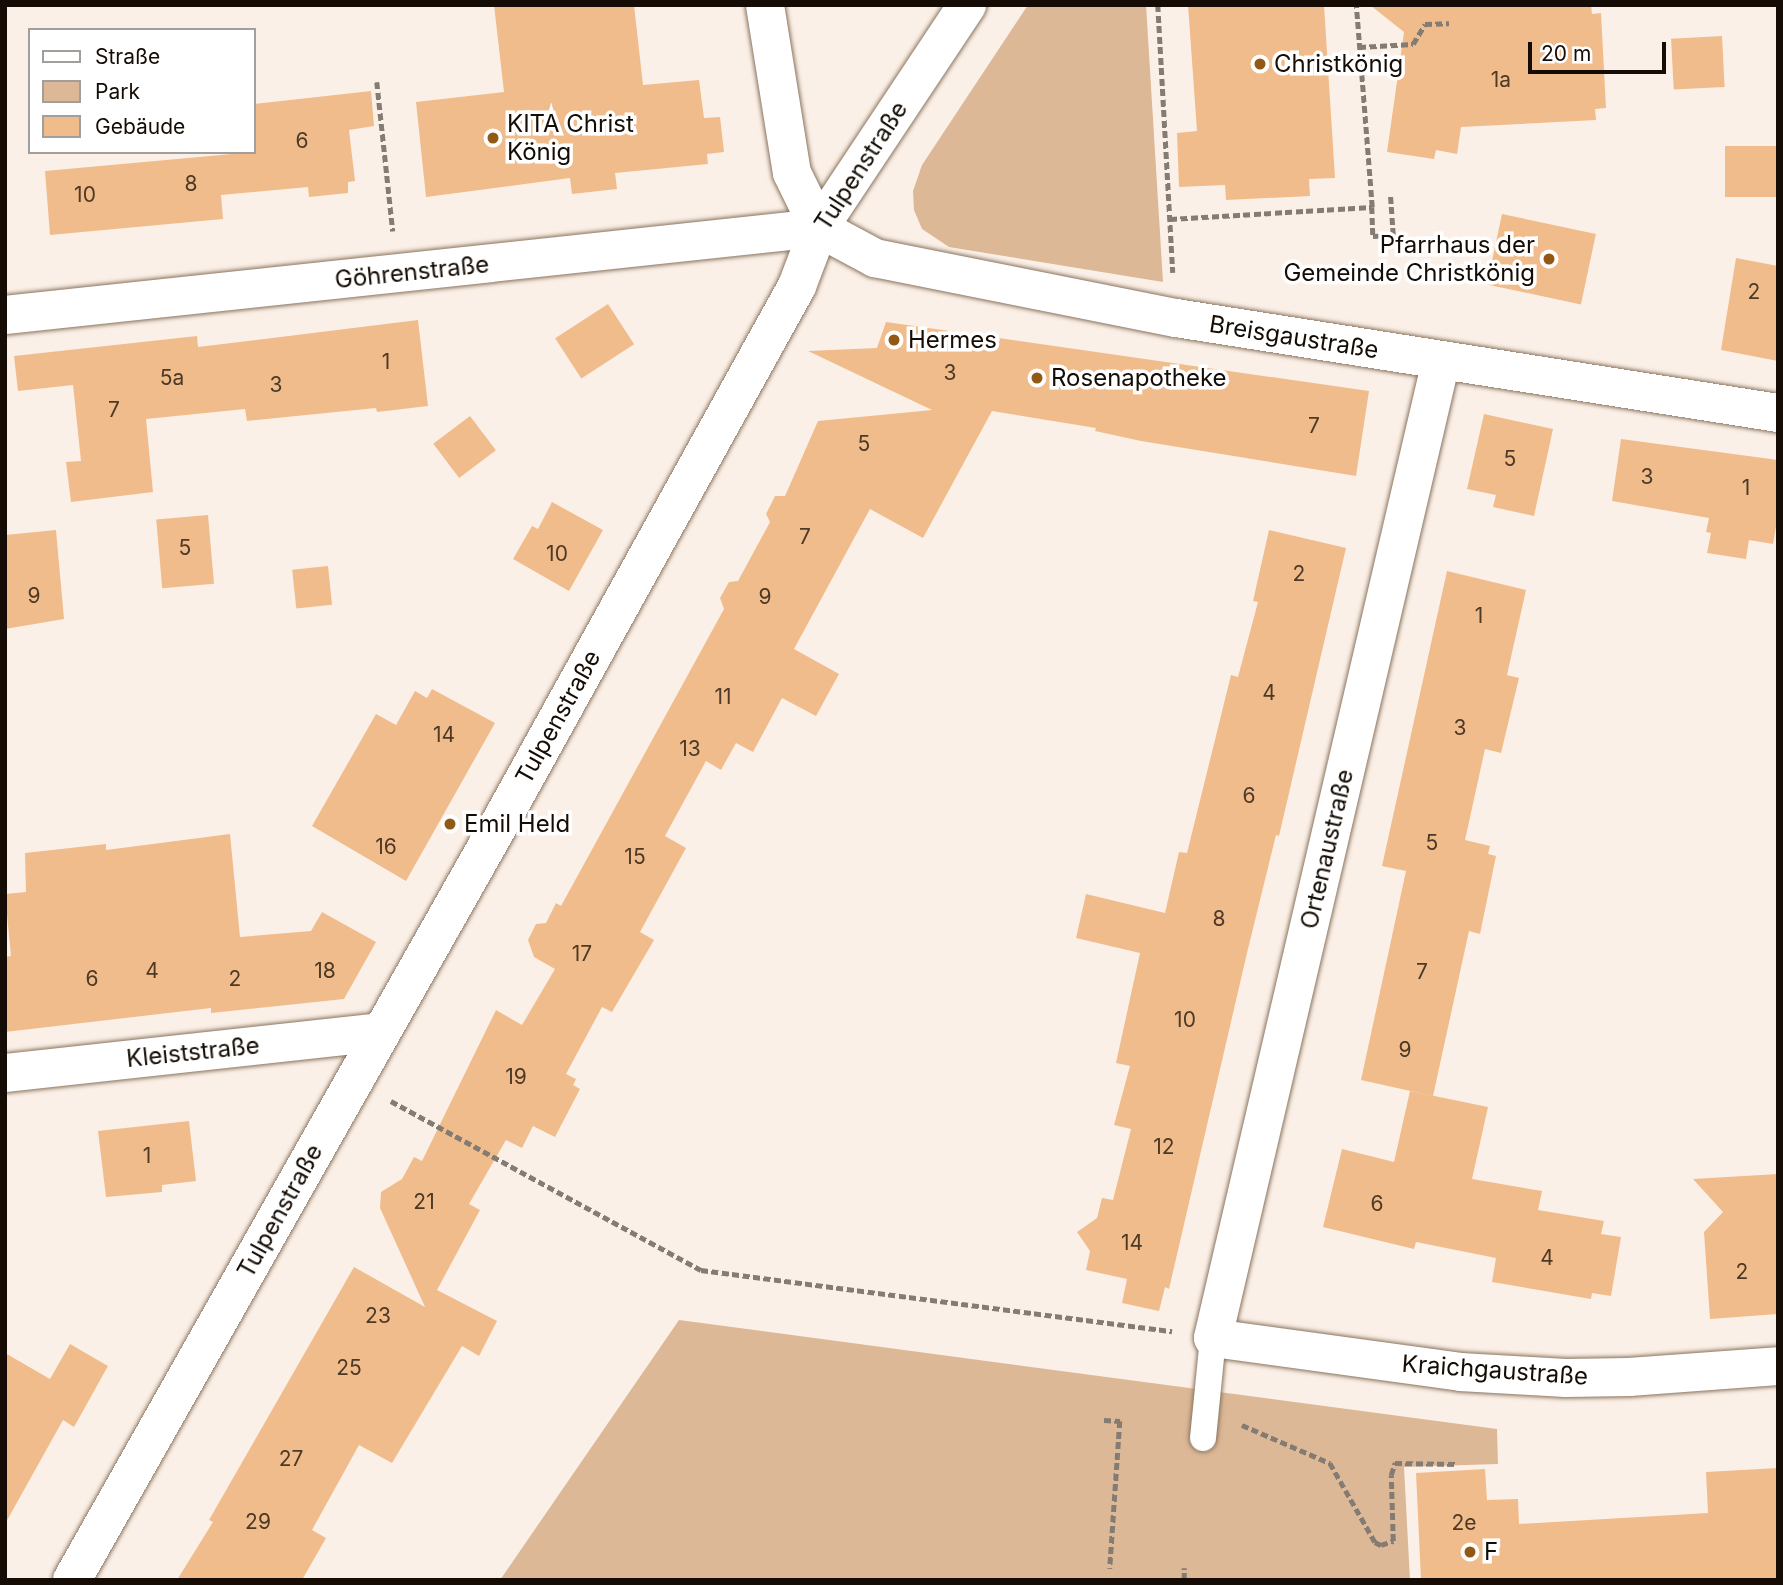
<!DOCTYPE html>
<meta charset="utf-8">
<style>
body{margin:0}
#map{position:relative;width:1783px;height:1585px;overflow:hidden;background:#fbf0e7;font-family:Inter,sans-serif}
div>[style]{position:absolute}
.green>*{inset:0;background:#dcb897}
.building>*{inset:0;background:#f1bc8b;transform-origin:0 0}
.path>*{height:4.5px;margin-top:-2.25px;transform-origin:0;background:repeating-linear-gradient(90deg,#847b72 0 7px,transparent 0 10.5px)}
.roads{filter:drop-shadow(0 0 2px #8b745f) drop-shadow(0 0 2px #8b745f)}
.lane>*{height:26px;margin:-13px;padding:0 13px;transform-origin:13px;border-radius:13px;background:#fff}
.street>*{height:38px;margin:-19px;padding:0 19px;transform-origin:19px;border-radius:19px;background:#fff}
.dots>*{width:19px;height:19px;translate:-50% -50%;box-sizing:border-box;border:4px solid #fff;border-radius:50%}
span{translate:-50% -50%;white-space:nowrap;text-align:center;line-height:1.15;-webkit-text-stroke:7px #fff;paint-order:stroke}
.number-label{font-size:21px;color:#4c3926}
.number-label span{-webkit-text-stroke-width:0}
.poi-label{font-size:24px;color:#150d05}
.left{translate:0 -50%;text-align:left}
.right{translate:-100% -50%;text-align:right}
.street-label{font-size:24px;color:#150d05}
.frame{position:absolute;inset:0;border:7px solid #150d05;pointer-events:none}
.legend{position:absolute;left:28px;top:28px;width:228px;height:126px;box-sizing:border-box;background:#fff;border:2px solid #a19e9b;margin:0;padding:9px 12px;list-style:none;font-size:21px;color:#150d05}
.legend li{display:flex;align-items:center;gap:14px;height:35px}
.legend b{width:35px;border:2px solid #a19e9b}
.scale{position:absolute;left:1528px;top:42px;width:138px;height:32px;box-sizing:border-box;border:4px solid #150d05;border-top:0;padding-left:9px;font-size:21px;line-height:24px;white-space:nowrap;color:#150d05;-webkit-text-stroke:5px #fff;paint-order:stroke}
</style>
<div id="map">
<div class="green">
<i style="clip-path:polygon(1028px 5px,1146px 5px,1163px 282px,949px 247px,922px 229px,914px 210px,913px 191px,922px 165px)"></i>
<i style="clip-path:polygon(679px 1320px,1497px 1429px,1498px 1464px,1404px 1467px,1410px 1580px,500px 1580px)"></i>
</div>
<div class="building">
<i style="clip-path:polygon(494px 5px,634px 5px,643px 85px,699px 80px,704px 118px,720px 117px,724px 152px,707px 154px,708px 164px,615px 173px,617px 189px,572px 194px,570px 178px,426px 197px,416px 102px,504px 92px)"></i>
<i style="clip-path:polygon(1188px 5px,1324px 5px,1335px 178px,1309px 179px,1310px 196px,1226px 200px,1225px 185px,1179px 187px,1177px 133px,1197px 131px)"></i>
<i style="clip-path:polygon(1370px 5px,1591px 5px,1592px 14px,1601px 13px,1606px 108px,1595px 109px,1596px 120px,1461px 127px,1457px 154px,1436px 150px,1434px 159px,1387px 152px,1404px 32px)"></i>
<i style="left:1722px;top:36px;width:51px;height:51px;rotate:87deg"></i>
<i style="clip-path:polygon(371px 91px,374px 126px,349px 130px,355px 181px,348px 182px,348px 193px,309px 197px,308px 187px,221px 195px,223px 219px,50px 235px,45px 171px,254px 152px,254px 104px)"></i>
<i style="left:1778px;top:146px;width:51px;height:53px;rotate:90deg"></i>
<i style="left:1502px;top:214px;width:96px;height:72px;rotate:12deg"></i>
<i style="clip-path:polygon(1736px 258px,1778px 266px,1778px 361px,1721px 350px)"></i>
<i style="left:608px;top:304px;width:48px;height:63px;rotate:57deg"></i>
<i style="clip-path:polygon(418px 320px,428px 406px,377px 412px,376px 408px,247px 421px,245px 409px,146px 419px,153px 492px,71px 502px,66px 462px,81px 461px,73px 385px,18px 391px,14px 356px,197px 336px,198px 347px)"></i>
<i style="clip-path:polygon(886px 322px,1369px 391px,1356px 476px,1141px 441px,1095px 431px,1096px 428px,992px 411px,923px 538px,870px 509px,794px 649px,839px 674px,816px 716px,782px 698px,753px 752px,736px 743px,721px 770px,706px 761px,665px 836px,686px 848px,640px 932px,654px 940px,612px 1012px,602px 1007px,566px 1074px,576px 1079px,573px 1085px,580px 1089px,555px 1137px,533px 1126px,522px 1148px,506px 1140px,469px 1204px,480px 1210px,437px 1290px,497px 1321px,479px 1356px,462px 1346px,392px 1463px,359px 1445px,312px 1530px,326px 1538px,302px 1580px,177px 1580px,213px 1522px,209px 1520px,354px 1267px,425px 1307px,380px 1208px,381px 1192px,402px 1179px,414px 1157px,422px 1161px,496px 1010px,522px 1025px,555px 969px,534px 957px,528px 940px,536px 924px,546px 923px,556px 903px,561px 906px,724px 609px,720px 598px,729px 582px,738px 581px,770px 522px,766px 514px,775px 496px,785px 496px,818px 421px,932px 410px,808px 351px,877px 348px)"></i>
<i style="clip-path:polygon(1484px 414px,1553px 429px,1534px 516px,1493px 507px,1496px 495px,1467px 489px)"></i>
<i style="left:470px;top:416px;width:43px;height:46px;rotate:53deg"></i>
<i style="clip-path:polygon(1621px 439px,1778px 460px,1778px 515px,1773px 544px,1749px 540px,1746px 559px,1707px 553px,1711px 533px,1706px 532px,1709px 518px,1612px 501px)"></i>
<i style="clip-path:polygon(552px 502px,603px 530px,569px 591px,513px 559px,532px 526px,538px 529px)"></i>
<i style="left:208px;top:515px;width:69px;height:52px;rotate:85deg"></i>
<i style="clip-path:polygon(56px 530px,64px 619px,5px 629px,5px 535px)"></i>
<i style="clip-path:polygon(1269px 530px,1346px 548px,1279px 836px,1276px 835px,1247px 953px,1169px 1289px,1165px 1287px,1159px 1311px,1122px 1303px,1127px 1279px,1086px 1270px,1090px 1251px,1077px 1232px,1097px 1218px,1102px 1198px,1113px 1200px,1131px 1129px,1114px 1125px,1130px 1066px,1116px 1063px,1140px 953px,1076px 938px,1086px 894px,1165px 913px,1179px 852px,1187px 853px,1231px 675px,1238px 677px,1258px 602px,1253px 601px)"></i>
<i style="left:328px;top:566px;width:39px;height:36px;rotate:84deg"></i>
<i style="clip-path:polygon(1447px 571px,1526px 590px,1507px 675px,1519px 678px,1501px 753px,1485px 749px,1465px 840px,1490px 846px,1488px 854px,1496px 856px,1480px 934px,1469px 931px,1433px 1096px,1361px 1080px,1406px 871px,1382px 866px)"></i>
<i style="clip-path:polygon(432px 689px,495px 723px,406px 881px,312px 826px,376px 714px,396px 725px,415px 691px,427px 698px)"></i>
<i style="clip-path:polygon(230px 834px,240px 937px,311px 931px,322px 912px,376px 942px,344px 999px,211px 1013px,211px 1008px,5px 1032px,5px 957px,11px 956px,5px 894px,26px 892px,25px 853px,106px 844px,106px 850px)"></i>
<i style="clip-path:polygon(1410px 1091px,1488px 1107px,1472px 1179px,1542px 1191px,1538px 1210px,1604px 1221px,1601px 1234px,1621px 1237px,1611px 1296px,1592px 1293px,1591px 1299px,1492px 1282px,1496px 1258px,1416px 1242px,1414px 1249px,1323px 1227px,1342px 1149px,1394px 1162px)"></i>
<i style="clip-path:polygon(189px 1121px,196px 1181px,162px 1185px,162px 1192px,106px 1197px,98px 1131px)"></i>
<i style="clip-path:polygon(1778px 1174px,1778px 1314px,1710px 1319px,1704px 1232px,1723px 1212px,1693px 1179px)"></i>
<i style="clip-path:polygon(70px 1344px,108px 1366px,74px 1427px,63px 1420px,5px 1524px,5px 1353px,50px 1379px)"></i>
<i style="clip-path:polygon(1778px 1468px,1778px 1580px,1421px 1580px,1416px 1473px,1485px 1469px,1487px 1500px,1518px 1499px,1519px 1524px,1708px 1513px,1706px 1472px)"></i>
</div>
<div class="path">
<i style="left:1158px;top:5px;width:268px;rotate:86.8deg"></i>
<i style="left:1359px;top:47px;width:54px;rotate:-3.2deg"></i>
<i style="left:1413px;top:44px;width:23px;rotate:-59deg"></i>
<i style="left:1425px;top:24px;width:24px;rotate:-2deg"></i>
<i style="left:377px;top:82px;width:150px;rotate:83.9deg"></i>
<i style="left:1372px;top:207px;width:29px;rotate:88deg"></i>
<i style="left:1373px;top:236px;width:20px;rotate:-3deg"></i>
<i style="left:1393px;top:235px;width:39px;rotate:-94deg"></i>
<i style="left:1170px;top:219px;width:202px;rotate:-3.4deg"></i>
<i style="left:1372px;top:207px;width:203px;rotate:-94.5deg"></i>
<i style="left:391px;top:1101px;width:353px;rotate:28.6deg"></i>
<i style="left:701px;top:1270px;width:475px;rotate:7.4deg"></i>
<i style="left:1104px;top:1420px;width:16px;rotate:4deg"></i>
<i style="left:1120px;top:1421px;width:148px;rotate:93.9deg"></i>
<i style="left:1242px;top:1425px;width:96px;rotate:23.4deg"></i>
<i style="left:1330px;top:1463px;width:91px;rotate:60.3deg"></i>
<i style="left:1375px;top:1542px;width:7px;rotate:27deg"></i>
<i style="left:1381px;top:1545px;width:13px;rotate:-18deg"></i>
<i style="left:1393px;top:1541px;width:66px;rotate:-91.7deg"></i>
<i style="left:1391px;top:1475px;width:13px;rotate:-72deg"></i>
<i style="left:1395px;top:1463px;width:62px;rotate:0.9deg"></i>
<i style="left:1184px;top:1580px;width:12px;rotate:-90deg"></i>
</div>
<div class="roads">
<div class="lane">
<i style="left:1203px;top:1438px;width:100px;rotate:-84.3deg"></i>
</div>
<div class="street">
<i style="left:765px;top:5px;width:170px;rotate:80.9deg"></i>
<i style="left:792px;top:173px;width:61px;rotate:63.9deg"></i>
<i style="left:819px;top:228px;width:64px;rotate:28.2deg"></i>
<i style="left:875px;top:258px;width:307px;rotate:11.3deg"></i>
<i style="left:1176px;top:318px;width:609px;rotate:8.97deg"></i>
<i style="left:5px;top:315px;width:819px;rotate:-6.1deg"></i>
<i style="left:1441px;top:361px;width:1003px;rotate:103.14deg"></i>
<i style="left:1213px;top:1338px;width:249px;rotate:7.8deg"></i>
<i style="left:1460px;top:1372px;width:106px;rotate:3.2deg"></i>
<i style="left:1566px;top:1378px;width:63px;rotate:-0.9deg"></i>
<i style="left:1629px;top:1377px;width:149px;rotate:-4.2deg"></i>
<i style="left:5px;top:1073px;width:377px;rotate:-6.2deg"></i>
<i style="left:72px;top:1580px;width:862px;rotate:-60.52deg"></i>
<i style="left:496px;top:830px;width:622px;rotate:-61.04deg"></i>
<i style="left:797px;top:286px;width:62px;rotate:-69.2deg"></i>
<i style="left:819px;top:228px;width:268px;rotate:-56.4deg"></i>
</div>
</div>
<div class="dots">
<i style="left:1260px;top:64px;background:#925915"></i>
<i style="left:493px;top:138px;background:#925915"></i>
<i style="left:1549px;top:259px;background:#925915"></i>
<i style="left:894px;top:340px;background:#925915"></i>
<i style="left:1037px;top:378px;background:#925915"></i>
<i style="left:450px;top:824px;background:#925915"></i>
<i style="left:1470px;top:1552px;background:#925915"></i>
</div>
<div class="number-label">
<span style="left:1501px;top:80px">1a</span>
<span style="left:302px;top:141px">6</span>
<span style="left:191px;top:184px">8</span>
<span style="left:85px;top:195px">10</span>
<span style="left:1754px;top:292px">2</span>
<span style="left:386px;top:362px">1</span>
<span style="left:950px;top:373px">3</span>
<span style="left:172px;top:378px">5a</span>
<span style="left:276px;top:385px">3</span>
<span style="left:114px;top:410px">7</span>
<span style="left:1314px;top:426px">7</span>
<span style="left:864px;top:444px">5</span>
<span style="left:1510px;top:459px">5</span>
<span style="left:1647px;top:477px">3</span>
<span style="left:1746px;top:488px">1</span>
<span style="left:805px;top:537px">7</span>
<span style="left:185px;top:548px">5</span>
<span style="left:557px;top:554px">10</span>
<span style="left:1299px;top:574px">2</span>
<span style="left:34px;top:596px">9</span>
<span style="left:765px;top:597px">9</span>
<span style="left:1479px;top:616px">1</span>
<span style="left:1269px;top:693px">4</span>
<span style="left:723px;top:697px">11</span>
<span style="left:1460px;top:728px">3</span>
<span style="left:444px;top:735px">14</span>
<span style="left:690px;top:749px">13</span>
<span style="left:1249px;top:796px">6</span>
<span style="left:1432px;top:843px">5</span>
<span style="left:386px;top:847px">16</span>
<span style="left:635px;top:857px">15</span>
<span style="left:1219px;top:919px">8</span>
<span style="left:582px;top:954px">17</span>
<span style="left:152px;top:971px">4</span>
<span style="left:325px;top:971px">18</span>
<span style="left:1422px;top:972px">7</span>
<span style="left:92px;top:979px">6</span>
<span style="left:235px;top:979px">2</span>
<span style="left:1185px;top:1020px">10</span>
<span style="left:1405px;top:1050px">9</span>
<span style="left:516px;top:1077px">19</span>
<span style="left:1164px;top:1147px">12</span>
<span style="left:147px;top:1156px">1</span>
<span style="left:424px;top:1202px">21</span>
<span style="left:1377px;top:1204px">6</span>
<span style="left:1132px;top:1243px">14</span>
<span style="left:1547px;top:1258px">4</span>
<span style="left:1742px;top:1272px">2</span>
<span style="left:378px;top:1316px">23</span>
<span style="left:349px;top:1368px">25</span>
<span style="left:291px;top:1459px">27</span>
<span style="left:258px;top:1522px">29</span>
<span style="left:1464px;top:1523px">2e</span>
</div>
<div class="poi-label">
<span class="left" style="left:1274px;top:64px">Christkönig</span>
<span class="left" style="left:507px;top:138px">KITA Christ<br>König</span>
<span class="right" style="left:1535px;top:259px">Pfarrhaus der<br>Gemeinde Christkönig</span>
<span class="left" style="left:908px;top:340px">Hermes</span>
<span class="left" style="left:1051px;top:378px">Rosenapotheke</span>
<span class="left" style="left:464px;top:824px">Emil Held</span>
<span class="left" style="left:1484px;top:1552px">F</span>
</div>
<div class="street-label">
<span style="left:861px;top:166px;rotate:-57deg">Tulpenstraße</span>
<span style="left:412px;top:272px;rotate:-6deg">Göhrenstraße</span>
<span style="left:1294px;top:337px;rotate:9deg">Breisgaustraße</span>
<span style="left:558px;top:717px;rotate:-61deg">Tulpenstraße</span>
<span style="left:1327px;top:849px;rotate:-77deg">Ortenaustraße</span>
<span style="left:193px;top:1052px;rotate:-6deg">Kleiststraße</span>
<span style="left:280px;top:1211px;rotate:-61deg">Tulpenstraße</span>
<span style="left:1495px;top:1370px;rotate:4deg">Kraichgaustraße</span>
</div>
<div class="frame"></div>
<ul class="legend">
<li><b style="height:9px;background:#fff"></b>Straße</li>
<li><b style="height:19px;background:#dcb897"></b>Park</li>
<li><b style="height:19px;background:#f1bc8b"></b>Gebäude</li>
</ul>
<div class="scale">20 m</div>
</div>
